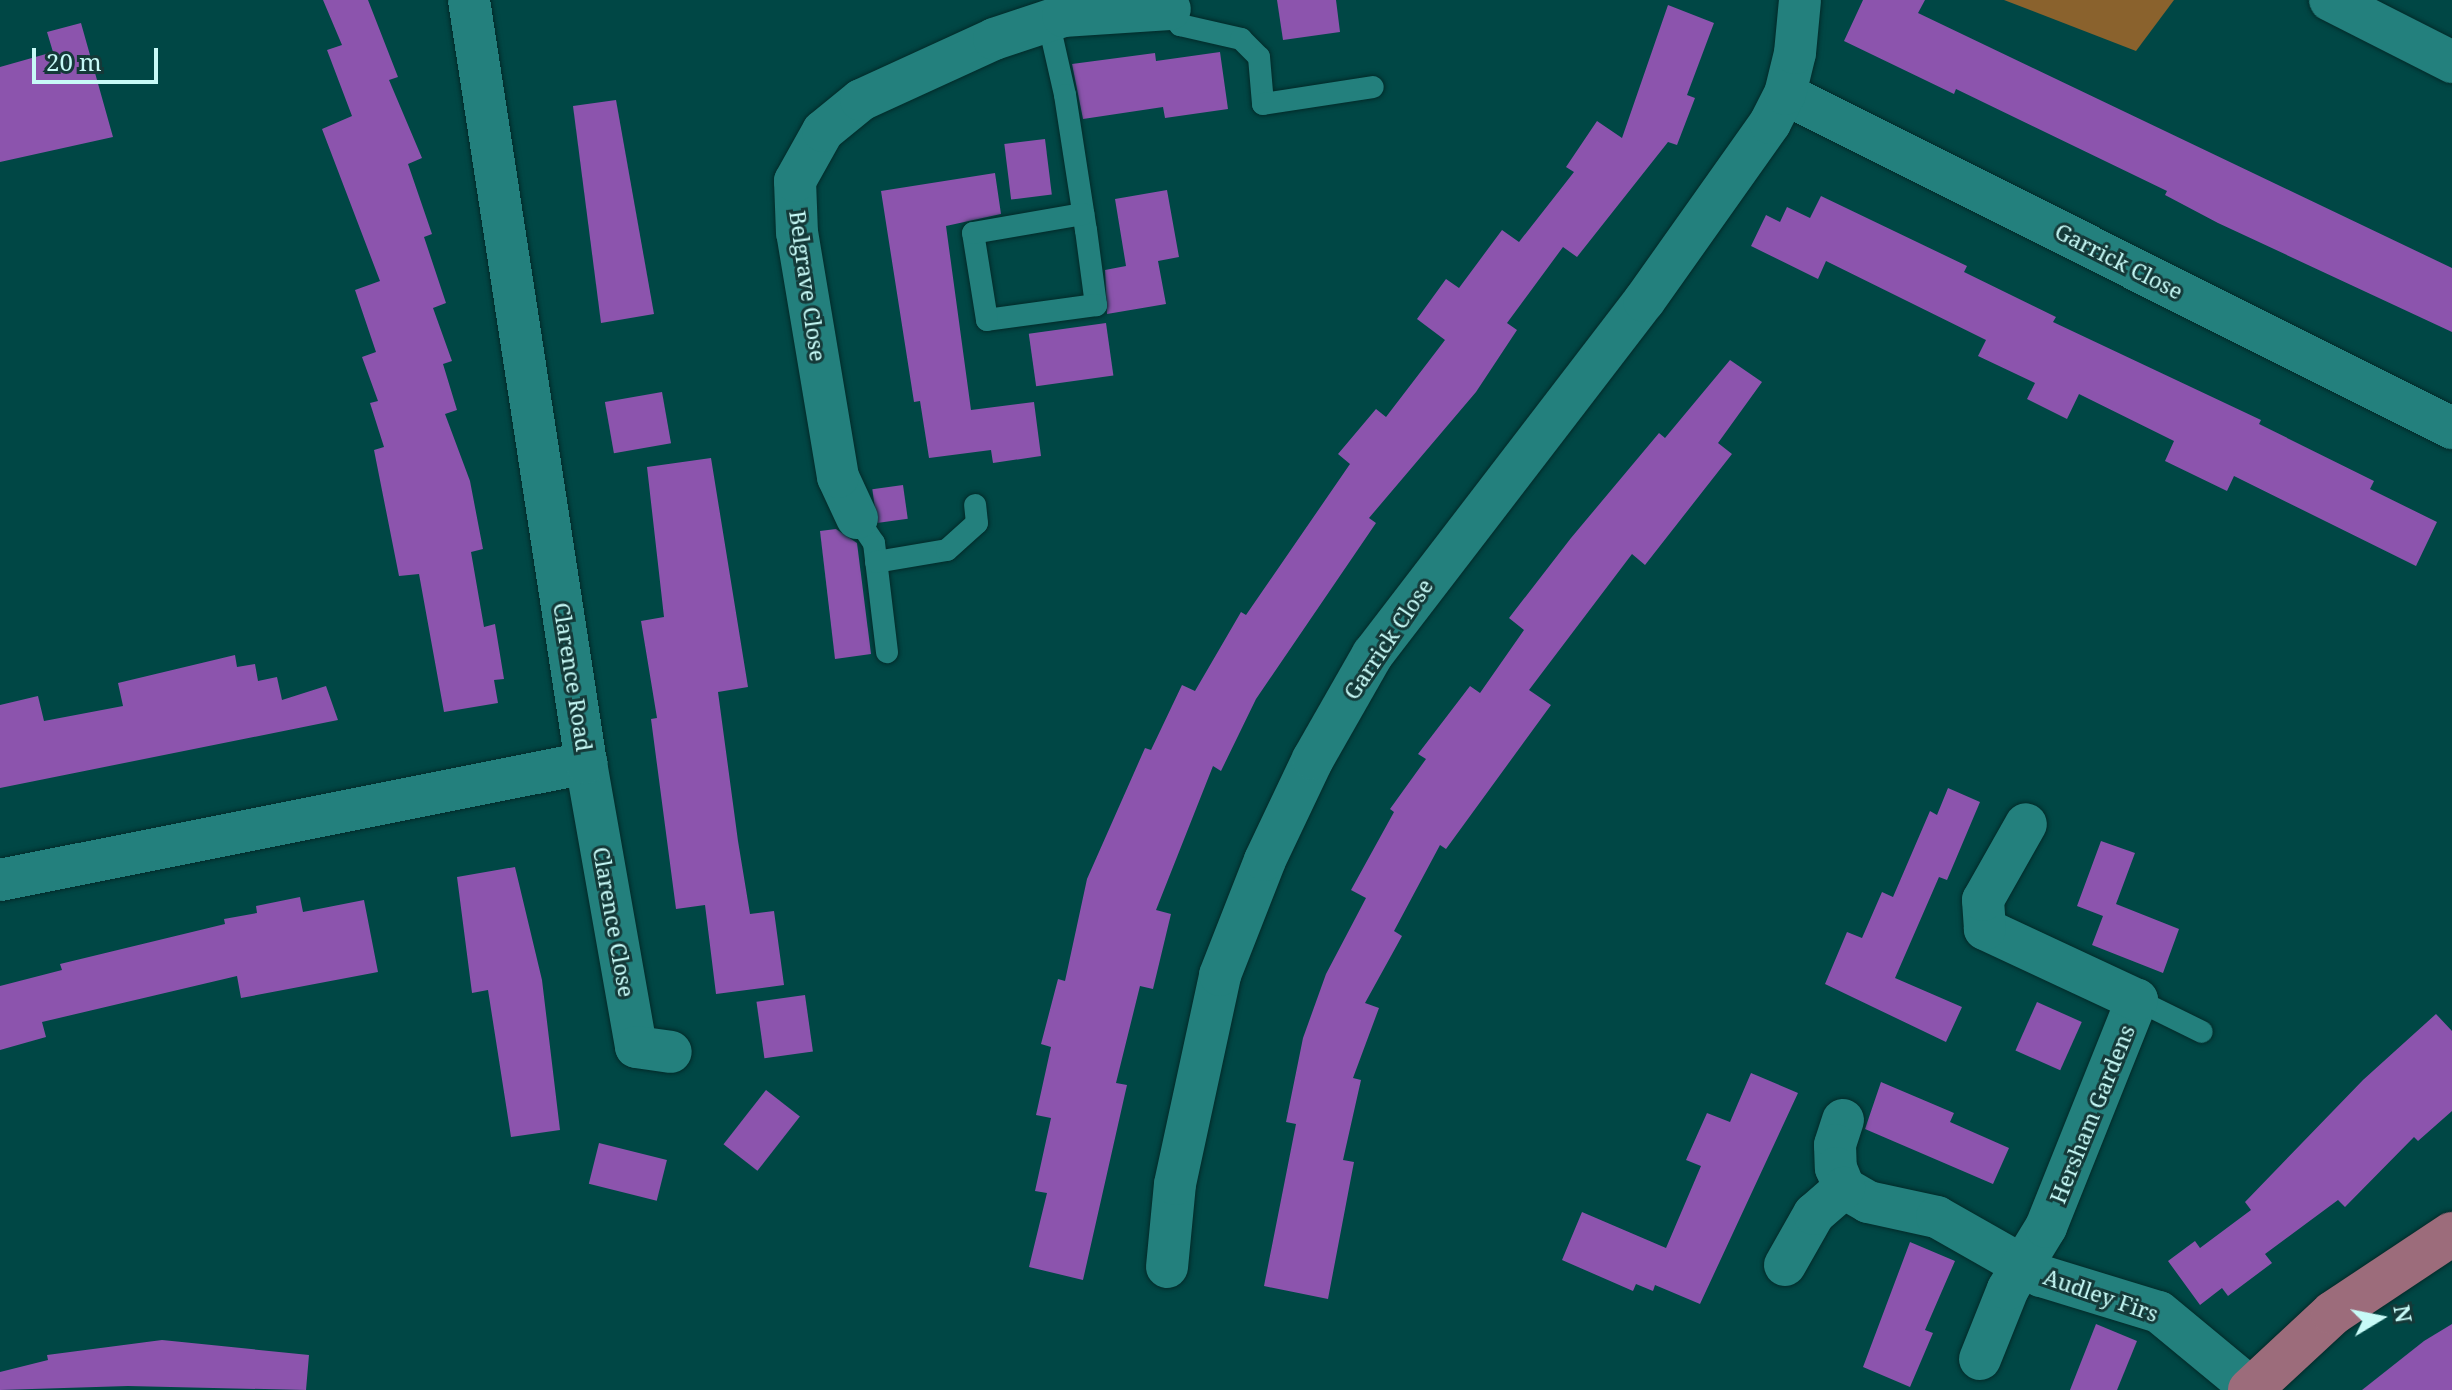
<!DOCTYPE html>
<style>
body{margin:0}
#map{position:relative;width:2452px;height:1390px;overflow:hidden;background:#004745;font-family:"Noto Serif",serif}
div>[style]{position:absolute}
.forest>*{inset:0;background:#8a622d}
.building>*{inset:0;background:#8c54ad;transform-origin:0 0}
.roads{filter:drop-shadow(0 0 2px #032a29) drop-shadow(0 0 2px #032a29)}
.lane>*{height:22px;margin:-11px;padding:0 11px;transform-origin:11px;border-radius:11px;background:#23807d}
.street>*{height:42px;margin:-21px;padding:0 21px;transform-origin:21px;border-radius:21px;background:#23807d}
.primary>*{height:44px;margin:-22px;padding:0 22px;transform-origin:22px;border-radius:22px;background:#9c6c7b}
span{translate:-50% -50%;white-space:nowrap;text-align:center;line-height:1.15;-webkit-text-stroke:6px #143938;paint-order:stroke}
.street-label{font-size:22px;color:#c7faf7}
.north{position:absolute;left:2340px;top:1278px;width:80px;height:80px;-webkit-text-stroke:6px #143938;paint-order:stroke;rotate:80deg;font-size:22px;font-weight:700;line-height:32px;text-align:center;color:#c7faf7}
.north::after{content:'';display:block;margin:auto;width:28px;height:36px;background:#c7faf7;clip-path:polygon(50% 0,100% 100%,50% 72%,0 100%)}
.scale{position:absolute;left:32px;top:48px;width:126px;height:36px;box-sizing:border-box;border:4px solid #c7faf7;border-top:0;padding-left:10px;font-size:24px;line-height:28px;white-space:nowrap;color:#c7faf7;-webkit-text-stroke:6px #143938;paint-order:stroke}
</style>
<div id="map">
<div class="forest">
<i style="clip-path:polygon(2004px 0,2174px 0,2136px 51px)"></i>
</div>
<div class="building">
<i style="clip-path:polygon(323px 0,368px 0,398px 77px,389px 80px,422px 158px,408px 164px,432px 234px,424px 237px,446px 303px,433px 308px,452px 361px,443px 364px,457px 410px,445px 414px,470px 481px,483px 549px,471px 552px,484px 627px,495px 624px,504px 679px,494px 680px,498px 703px,444px 712px,419px 574px,399px 576px,374px 450px,384px 447px,370px 403px,378px 401px,362px 357px,376px 352px,355px 290px,380px 281px,322px 129px,352px 116px,327px 50px,342px 45px)"></i>
<i style="clip-path:polygon(1277px 0,1336px 0,1340px 32px,1283px 40px)"></i>
<i style="clip-path:polygon(1863px 0,1925px 0,1918px 13px,2452px 268px,2452px 332px,2218px 223px,2165px 195px,2167px 191px,1956px 89px,1954px 94px,1844px 41px)"></i>
<i style="clip-path:polygon(1668px 5px,1714px 23px,1687px 95px,1695px 98px,1677px 145px,1668px 142px,1577px 257px,1563px 247px,1507px 323px,1517px 330px,1476px 392px,1369px 518px,1376px 523px,1256px 699px,1221px 771px,1213px 766px,1156px 910px,1171px 914px,1153px 989px,1140px 986px,1116px 1083px,1127px 1085px,1083px 1280px,1029px 1267px,1047px 1193px,1035px 1191px,1051px 1118px,1036px 1115px,1051px 1047px,1041px 1044px,1058px 979px,1065px 981px,1087px 879px,1145px 748px,1151px 750px,1182px 685px,1195px 691px,1241px 612px,1246px 615px,1350px 464px,1338px 454px,1376px 409px,1386px 417px,1445px 340px,1417px 319px,1446px 279px,1459px 288px,1502px 230px,1519px 242px,1574px 172px,1566px 167px,1597px 121px,1622px 138px)"></i>
<i style="clip-path:polygon(81px 23px,113px 137px,0 162px,0 67px,53px 52px,47px 32px)"></i>
<i style="clip-path:polygon(1220px 52px,1228px 109px,1165px 118px,1163px 107px,1083px 119px,1072px 64px,1155px 53px,1156px 61px)"></i>
<i style="clip-path:polygon(616px 100px,654px 314px,601px 323px,573px 106px)"></i>
<i style="left:1045px;top:139px;width:56px;height:41px;rotate:83deg"></i>
<i style="clip-path:polygon(995px 173px,1001px 214px,946px 226px,971px 410px,1034px 402px,1041px 456px,993px 463px,991px 450px,929px 458px,920px 401px,914px 402px,881px 191px)"></i>
<i style="clip-path:polygon(1167px 190px,1179px 257px,1158px 261px,1166px 304px,1107px 314px,1105px 270px,1126px 266px,1115px 199px)"></i>
<i style="clip-path:polygon(1821px 196px,1967px 266px,1964px 272px,2056px 317px,2053px 322px,2261px 420px,2259px 424px,2374px 481px,2370px 489px,2437px 522px,2416px 566px,2234px 476px,2227px 491px,2165px 461px,2174px 441px,2079px 394px,2067px 419px,2027px 399px,2035px 383px,1978px 356px,1986px 340px,1826px 261px,1818px 279px,1751px 246px,1766px 215px,1780px 222px,1787px 207px,1810px 218px)"></i>
<i style="left:1106px;top:323px;width:53px;height:78px;rotate:82deg"></i>
<i style="clip-path:polygon(1730px 360px,1762px 382px,1718px 443px,1732px 454px,1645px 565px,1632px 554px,1529px 690px,1551px 705px,1446px 849px,1440px 845px,1394px 931px,1402px 936px,1365px 1003px,1379px 1008px,1353px 1078px,1361px 1080px,1343px 1160px,1354px 1162px,1328px 1299px,1264px 1286px,1296px 1124px,1286px 1122px,1303px 1038px,1326px 974px,1366px 898px,1351px 890px,1394px 812px,1390px 809px,1426px 759px,1418px 754px,1470px 686px,1480px 693px,1524px 630px,1509px 618px,1571px 538px,1659px 433px,1665px 438px)"></i>
<i style="left:662px;top:392px;width:52px;height:58px;rotate:80deg"></i>
<i style="clip-path:polygon(711px 458px,748px 687px,718px 692px,738px 841px,750px 914px,774px 911px,784px 985px,716px 994px,705px 905px,676px 909px,651px 719px,657px 718px,641px 621px,664px 617px,647px 467px)"></i>
<i style="left:903px;top:485px;width:34px;height:31px;rotate:82deg"></i>
<i style="clip-path:polygon(836px 529px,857px 543px,871px 654px,835px 659px,820px 531px)"></i>
<i style="clip-path:polygon(235px 655px,237px 667px,255px 664px,258px 681px,277px 677px,282px 700px,326px 686px,338px 720px,0 788px,0 705px,38px 696px,44px 721px,123px 706px,118px 683px)"></i>
<i style="clip-path:polygon(1948px 788px,1980px 802px,1947px 880px,1939px 877px,1895px 978px,1962px 1007px,1946px 1042px,1825px 984px,1847px 932px,1862px 938px,1882px 892px,1893px 897px,1930px 811px,1937px 815px)"></i>
<i style="clip-path:polygon(2101px 841px,2135px 853px,2116px 904px,2179px 929px,2163px 973px,2092px 945px,2103px 916px,2077px 906px)"></i>
<i style="clip-path:polygon(515px 867px,542px 980px,560px 1130px,511px 1137px,488px 990px,472px 993px,457px 877px)"></i>
<i style="clip-path:polygon(300px 897px,303px 912px,364px 900px,378px 972px,241px 998px,237px 976px,42px 1022px,46px 1037px,0 1050px,0 986px,62px 970px,60px 964px,225px 924px,224px 919px,257px 913px,256px 906px)"></i>
<i style="left:805px;top:995px;width:57px;height:49px;rotate:82deg"></i>
<i style="left:2037px;top:1002px;width:49px;height:53px;rotate:24deg"></i>
<i style="clip-path:polygon(2436px 1014px,2452px 1031px,2452px 1111px,2418px 1141px,2414px 1137px,2345px 1207px,2338px 1200px,2265px 1254px,2272px 1263px,2228px 1296px,2222px 1288px,2200px 1305px,2168px 1261px,2195px 1241px,2200px 1248px,2251px 1210px,2245px 1202px,2363px 1080px)"></i>
<i style="clip-path:polygon(1751px 1073px,1798px 1093px,1700px 1304px,1655px 1285px,1653px 1291px,1636px 1284px,1633px 1291px,1562px 1260px,1582px 1212px,1666px 1248px,1701px 1166px,1686px 1160px,1707px 1113px,1730px 1122px)"></i>
<i style="clip-path:polygon(1881px 1082px,1954px 1113px,1950px 1122px,2009px 1148px,1993px 1184px,1865px 1129px)"></i>
<i style="left:766px;top:1090px;width:43px;height:69px;rotate:38deg"></i>
<i style="left:599px;top:1143px;width:70px;height:42px;rotate:14deg"></i>
<i style="clip-path:polygon(1910px 1242px,1955px 1261px,1925px 1330px,1933px 1333px,1910px 1387px,1863px 1367px)"></i>
<i style="clip-path:polygon(2096px 1324px,2137px 1341px,2117px 1390px,2070px 1390px)"></i>
<i style="clip-path:polygon(2452px 1324px,2452px 1390px,2362px 1390px,2424px 1341px)"></i>
<i style="clip-path:polygon(162px 1340px,309px 1355px,306px 1390px,128px 1386px,0 1390px,0 1372px,48px 1360px,47px 1355px)"></i>
</div>
<div class="roads">
<div class="lane">
<i style="left:1170px;top:9px;width:19px;rotate:58deg"></i>
<i style="left:1180px;top:25px;width:63px;rotate:12.9deg"></i>
<i style="left:1241px;top:39px;width:25px;rotate:45deg"></i>
<i style="left:1259px;top:57px;width:47px;rotate:85.1deg"></i>
<i style="left:1263px;top:104px;width:111px;rotate:-8.8deg"></i>
<i style="left:1048px;top:20px;width:77px;rotate:77.2deg"></i>
<i style="left:1065px;top:95px;width:137px;rotate:81.2deg"></i>
<i style="left:1086px;top:230px;width:76px;rotate:82.4deg"></i>
<i style="left:1096px;top:305px;width:110px;rotate:172.2deg"></i>
<i style="left:987px;top:320px;width:88px;rotate:-99.1deg"></i>
<i style="left:973px;top:233px;width:112px;rotate:-9.8deg"></i>
<i style="left:857px;top:518px;width:30px;rotate:56deg"></i>
<i style="left:874px;top:543px;width:110px;rotate:83.2deg"></i>
<i style="left:876px;top:562px;width:72px;rotate:-9.6deg"></i>
<i style="left:947px;top:550px;width:40px;rotate:-42deg"></i>
<i style="left:977px;top:523px;width:18px;rotate:-96deg"></i>
<i style="left:2137px;top:1000px;width:72px;rotate:26.2deg"></i>
</div>
<div class="street">
<i style="left:2330px;top:0;width:137px;rotate:26.9deg"></i>
<i style="left:1785px;top:94px;width:746px;rotate:26.6deg"></i>
<i style="left:857px;top:518px;width:45px;rotate:-114.9deg"></i>
<i style="left:838px;top:477px;width:247px;rotate:-99.5deg"></i>
<i style="left:797px;top:233px;width:52px;rotate:-92.2deg"></i>
<i style="left:795px;top:181px;width:57px;rotate:-60.8deg"></i>
<i style="left:823px;top:131px;width:49px;rotate:-39.2deg"></i>
<i style="left:861px;top:100px;width:146px;rotate:-24.6deg"></i>
<i style="left:994px;top:39px;width:73px;rotate:-18.4deg"></i>
<i style="left:1063px;top:16px;width:107px;rotate:-3.7deg"></i>
<i style="left:586px;top:763px;width:288px;rotate:80deg"></i>
<i style="left:636px;top:1047px;width:35px;rotate:8deg"></i>
<i style="left:0;top:880px;width:598px;rotate:-11.29deg"></i>
<i style="left:586px;top:763px;width:772px;rotate:-98.72deg"></i>
<i style="left:1843px;top:1120px;width:26px;rotate:108deg"></i>
<i style="left:1835px;top:1145px;width:23px;rotate:88deg"></i>
<i style="left:1836px;top:1168px;width:22px;rotate:68deg"></i>
<i style="left:1844px;top:1188px;width:28px;rotate:30deg"></i>
<i style="left:1868px;top:1202px;width:71px;rotate:12.3deg"></i>
<i style="left:1937px;top:1217px;width:120px;rotate:29.6deg"></i>
<i style="left:2041px;top:1276px;width:123px;rotate:17deg"></i>
<i style="left:2159px;top:1312px;width:119px;rotate:39.6deg"></i>
<i style="left:1785px;top:1265px;width:59px;rotate:-60.4deg"></i>
<i style="left:1814px;top:1214px;width:40px;rotate:-41deg"></i>
<i style="left:1167px;top:1267px;width:83px;rotate:-84.5deg"></i>
<i style="left:1175px;top:1184px;width:214px;rotate:-77.8deg"></i>
<i style="left:1220px;top:975px;width:123px;rotate:-68.6deg"></i>
<i style="left:1265px;top:860px;width:112px;rotate:-64.6deg"></i>
<i style="left:1313px;top:759px;width:121px;rotate:-60.3deg"></i>
<i style="left:1373px;top:654px;width:445px;rotate:-52.5deg"></i>
<i style="left:1644px;top:301px;width:218px;rotate:-54.7deg"></i>
<i style="left:1770px;top:123px;width:33px;rotate:-63deg"></i>
<i style="left:1785px;top:94px;width:42px;rotate:-76.3deg"></i>
<i style="left:1795px;top:53px;width:53px;rotate:-84.6deg"></i>
<i style="left:1980px;top:1359px;width:75px;rotate:-68.2deg"></i>
<i style="left:2008px;top:1289px;width:73px;rotate:-58.5deg"></i>
<i style="left:2046px;top:1227px;width:245px;rotate:-68.2deg"></i>
<i style="left:2137px;top:1000px;width:168px;rotate:-155deg"></i>
<i style="left:1985px;top:929px;width:29px;rotate:-94deg"></i>
<i style="left:1983px;top:900px;width:87px;rotate:-60.5deg"></i>
</div>
<div class="primary">
<i style="left:2250px;top:1390px;width:113px;rotate:-42.9deg"></i>
<i style="left:2333px;top:1313px;width:143px;rotate:-33.6deg"></i>
</div>
</div>
<div class="street-label">
<span style="left:2119px;top:261px;rotate:27deg">Garrick Close</span>
<span style="left:808px;top:286px;rotate:82deg">Belgrave Close</span>
<span style="left:1388px;top:639px;rotate:-56deg">Garrick Close</span>
<span style="left:573px;top:677px;rotate:81deg">Clarence Road</span>
<span style="left:614px;top:922px;rotate:80deg">Clarence Close</span>
<span style="left:2092px;top:1114px;rotate:-68deg">Hersham Gardens</span>
<span style="left:2101px;top:1295px;rotate:19deg">Audley Firs</span>
</div>
<div class="north">N</div>
<div class="scale">20 m</div>
</div>
